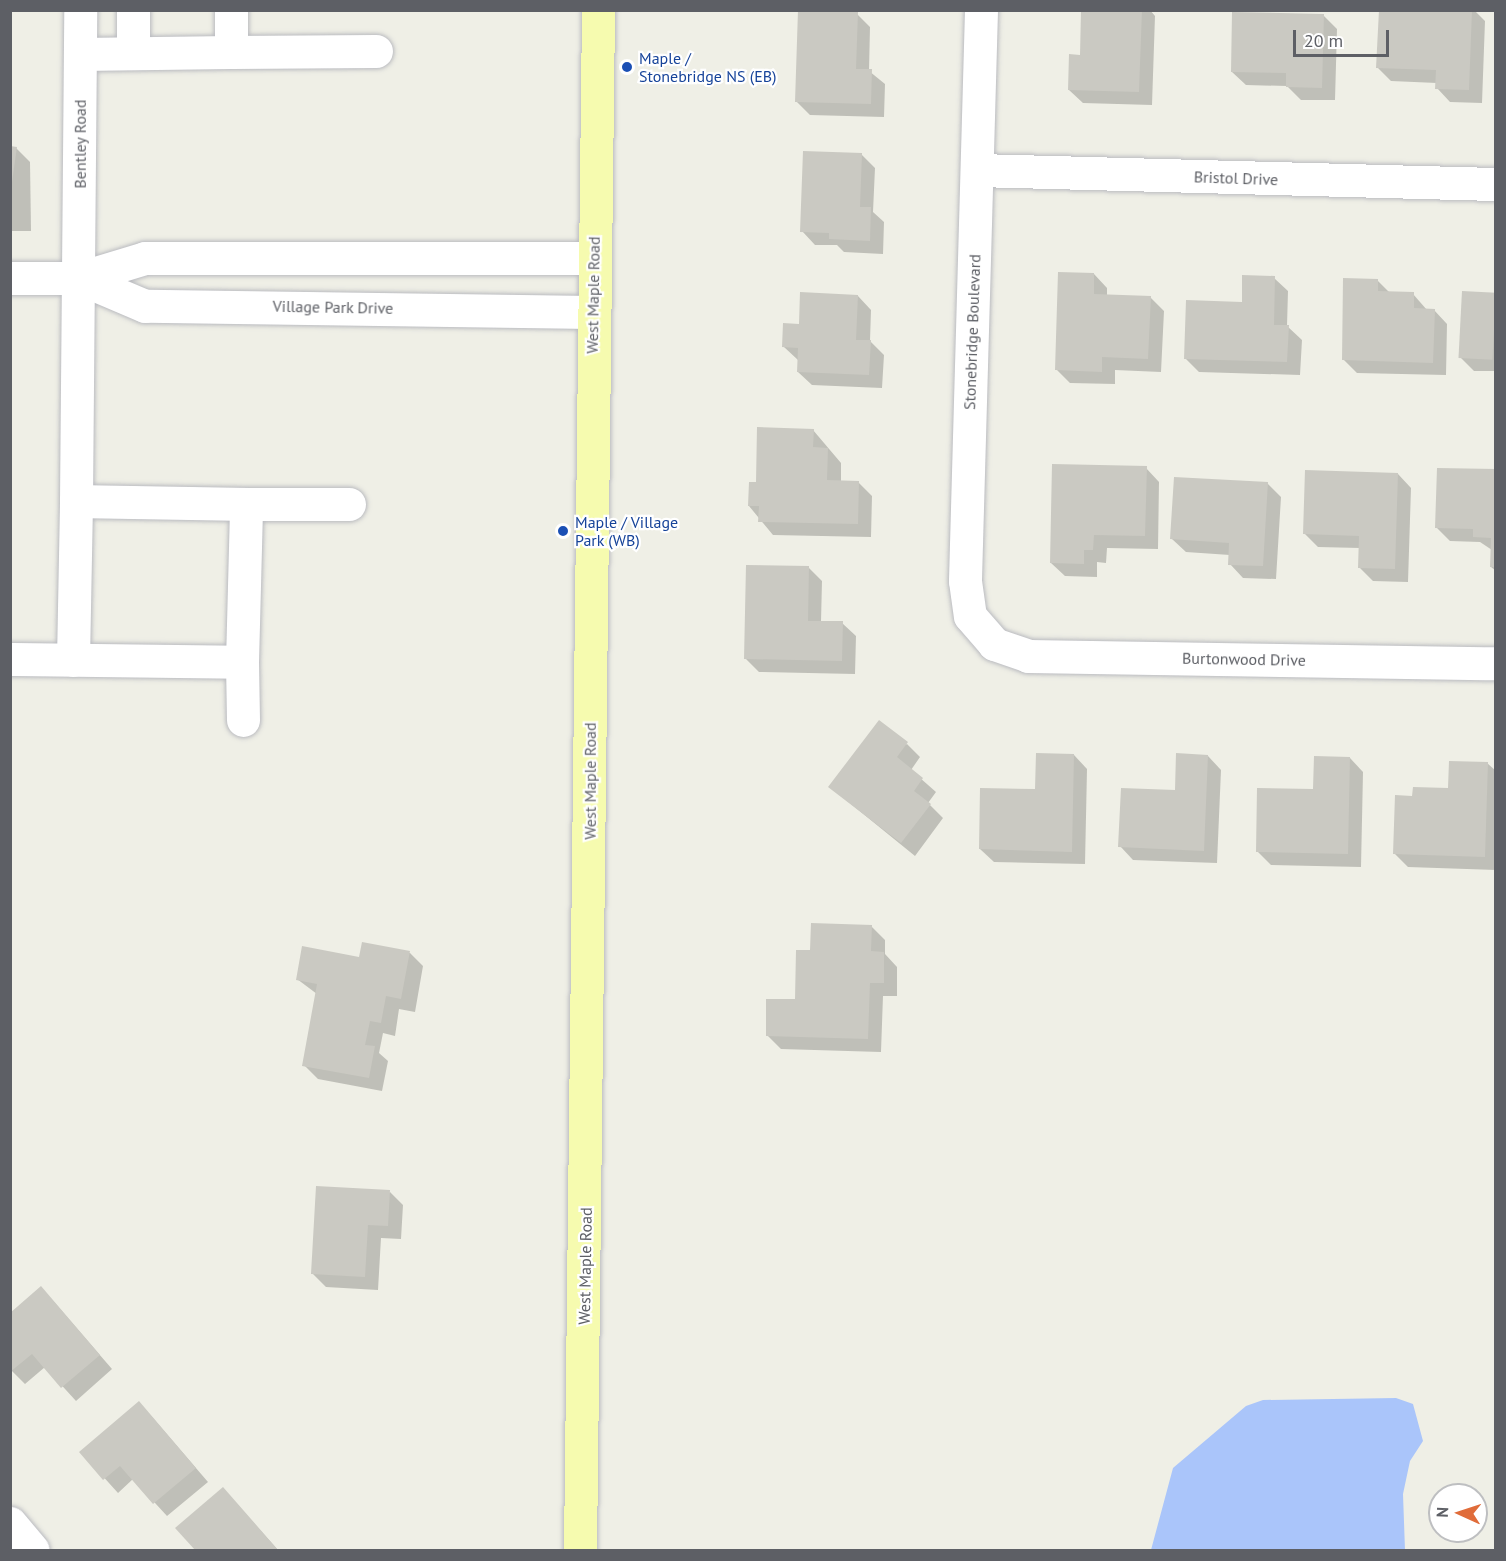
<!DOCTYPE html>
<style>
body{margin:0}
#map{position:relative;width:1506px;height:1561px;overflow:hidden;background:#efefe6;font-family:"PT Sans",sans-serif}
div>[style]{position:absolute}
.water>*{inset:0;background:#aac5fa}
.shadow>*{inset:0;background:#0003}
.building>*{inset:0;background:#cac9c2;transform-origin:0 0}
.roads{filter:drop-shadow(0 0 2px #babbc0) drop-shadow(0 0 2px #babbc0)}
.minor>*{height:33px;margin:-16.5px;padding:0 16.5px;transform-origin:16.5px;border-radius:16.5px;background:#fff}
.major>*{height:33px;margin:-16.5px;padding:0 16.5px;transform-origin:16.5px;border-radius:16.5px;background:#f6fbaf}
.dots>*{width:16px;height:16px;translate:-50% -50%;box-sizing:border-box;border:3px solid #fff;border-radius:50%}
span{translate:-50% -50%;white-space:nowrap;text-align:center;line-height:1.15;-webkit-text-stroke:4.5px #fff;paint-order:stroke}
.transit-label{font-size:16px;color:#164399}
.left{translate:0 -50%;text-align:left}
.street-label{font-size:16px;color:#5d5f65}
.frame{position:absolute;inset:0;border:12px solid #5d5f65;pointer-events:none}
.north{position:absolute;left:1428px;top:1483px;width:60px;height:60px;box-sizing:border-box;background:#fff;border:2px solid #bebfc1;border-radius:50%;rotate:273deg;font-size:16px;font-weight:700;line-height:24px;text-align:center;color:#5d5f65}
.north::after{content:'';display:block;margin:auto;width:21px;height:27px;background:#e06c3a;clip-path:polygon(50% 0,100% 100%,50% 72%,0 100%)}
.scale{position:absolute;left:1293px;top:30px;width:96px;height:27px;box-sizing:border-box;border:3px solid #5d5f65;border-top:0;padding-left:8px;font-size:18px;line-height:21px;white-space:nowrap;color:#5d5f65;-webkit-text-stroke:4px #fff;paint-order:stroke}
</style>
<div id="map">
<div class="water">
<i style="clip-path:polygon(1396px 1398px,1413px 1404px,1423px 1441px,1410px 1461px,1403px 1494px,1405px 1550px,1151px 1550px,1173px 1468px,1246px 1406px,1263px 1400px)"></i>
</div>
<div class="shadow">
<i style="clip-path:polygon(1083px 10px,1150px 10px,1155px 16px,1152px 105px,1083px 103px,1069px 90px,1081px 56px)"></i>
<i style="clip-path:polygon(1380px 10px,1474px 10px,1485px 21px,1482px 103px,1450px 102px,1437px 88px,1437px 83px,1391px 81px,1378px 68px)"></i>
<i style="clip-path:polygon(857px 14px,870px 27px,869px 71px,885px 84px,884px 117px,810px 115px,796px 101px)"></i>
<i style="clip-path:polygon(1323px 15px,1337px 29px,1335px 100px,1301px 100px,1287px 86px,1246px 85px,1232px 72px)"></i>
<i style="clip-path:polygon(10px 148px,16px 148px,30px 162px,31px 231px,10px 231px)"></i>
<i style="clip-path:polygon(861px 154px,875px 168px,873px 212px,884px 222px,883px 254px,844px 252px,837px 245px,815px 245px,802px 231px)"></i>
<i style="clip-path:polygon(1094px 274px,1107px 288px,1107px 296px,1150px 297px,1164px 311px,1161px 372px,1115px 370px,1115px 384px,1070px 383px,1057px 370px)"></i>
<i style="clip-path:polygon(1274px 278px,1288px 291px,1287px 326px,1302px 340px,1300px 375px,1199px 372px,1186px 359px)"></i>
<i style="clip-path:polygon(1377px 280px,1390px 293px,1413px 294px,1427px 310px,1434px 310px,1447px 324px,1446px 375px,1357px 373px,1343px 359px)"></i>
<i style="clip-path:polygon(1496px 294px,1496px 371px,1474px 371px,1460px 357px)"></i>
<i style="clip-path:polygon(858px 296px,871px 310px,870px 341px,884px 355px,882px 388px,812px 385px,798px 372px,798px 360px,784px 347px)"></i>
<i style="clip-path:polygon(813px 430px,841px 463px,841px 482px,858px 482px,872px 496px,871px 537px,773px 535px,749px 506px)"></i>
<i style="clip-path:polygon(1146px 468px,1159px 482px,1158px 549px,1107px 548px,1106px 563px,1097px 562px,1097px 577px,1065px 576px,1051px 563px)"></i>
<i style="clip-path:polygon(1496px 471px,1496px 571px,1491px 567px,1492px 550px,1480px 542px,1450px 541px,1437px 528px)"></i>
<i style="clip-path:polygon(1398px 474px,1411px 488px,1408px 582px,1373px 581px,1360px 568px,1360px 548px,1318px 547px,1305px 534px)"></i>
<i style="clip-path:polygon(1267px 483px,1281px 497px,1276px 579px,1243px 578px,1230px 564px,1230px 555px,1186px 552px,1172px 539px)"></i>
<i style="clip-path:polygon(809px 568px,822px 581px,821px 622px,842px 623px,856px 636px,855px 674px,759px 672px,746px 659px)"></i>
<i style="clip-path:polygon(907px 744px,920px 757px,911px 770px,936px 792px,928px 803px,943px 818px,915px 856px,830px 787px)"></i>
<i style="clip-path:polygon(1074px 755px,1087px 769px,1085px 864px,994px 862px,980px 849px)"></i>
<i style="clip-path:polygon(1208px 756px,1221px 770px,1217px 863px,1133px 860px,1120px 846px)"></i>
<i style="clip-path:polygon(1350px 758px,1363px 772px,1361px 867px,1271px 865px,1257px 851px)"></i>
<i style="clip-path:polygon(1487px 763px,1496px 771px,1496px 870px,1408px 867px,1395px 854px,1414px 797px,1450px 790px)"></i>
<i style="clip-path:polygon(871px 926px,885px 940px,885px 954px,897px 967px,897px 996px,883px 996px,881px 1052px,781px 1049px,767px 1035px,796px 1001px,811px 952px)"></i>
<i style="clip-path:polygon(410px 953px,423px 966px,415px 1012px,399px 1009px,395px 1036px,383px 1033px,379px 1053px,388px 1061px,382px 1091px,318px 1079px,304px 1065px,317px 994px,297px 979px,360px 959px)"></i>
<i style="clip-path:polygon(390px 1192px,403px 1205px,401px 1239px,381px 1238px,378px 1290px,326px 1287px,313px 1274px)"></i>
<i style="clip-path:polygon(54px 1302px,112px 1369px,76px 1401px,45px 1367px,25px 1384px,10px 1369px)"></i>
<i style="clip-path:polygon(152px 1417px,208px 1482px,167px 1516px,133px 1479px,118px 1493px,81px 1452px)"></i>
<i style="clip-path:polygon(236px 1503px,278px 1550px,197px 1550px,178px 1529px)"></i>
</div>
<div class="building">
<i style="clip-path:polygon(798px 10px,858px 12px,856px 69px,872px 69px,871px 104px,795px 102px)"></i>
<i style="clip-path:polygon(1081px 10px,1142px 10px,1139px 92px,1068px 90px,1069px 54px,1080px 55px)"></i>
<i style="clip-path:polygon(1379px 10px,1472px 10px,1469px 90px,1435px 89px,1436px 70px,1376px 68px)"></i>
<i style="clip-path:polygon(1232px 12px,1324px 14px,1322px 88px,1286px 87px,1286px 73px,1231px 72px)"></i>
<i style="left:10px;top:146px;width:7px;height:72px;rotate:8deg"></i>
<i style="clip-path:polygon(803px 151px,862px 153px,860px 207px,871px 207px,870px 241px,829px 239px,829px 233px,800px 232px)"></i>
<i style="clip-path:polygon(1058px 272px,1094px 273px,1094px 294px,1151px 296px,1148px 359px,1102px 357px,1102px 372px,1055px 370px)"></i>
<i style="clip-path:polygon(1242px 275px,1275px 276px,1274px 325px,1289px 325px,1287px 362px,1184px 359px,1186px 300px,1242px 302px)"></i>
<i style="clip-path:polygon(1343px 278px,1378px 279px,1378px 291px,1414px 292px,1414px 308px,1435px 309px,1433px 363px,1342px 360px)"></i>
<i style="left:1462px;top:291px;width:34px;height:67px;rotate:3deg"></i>
<i style="clip-path:polygon(800px 292px,858px 295px,856px 340px,871px 340px,869px 375px,797px 372px,798px 348px,782px 347px,783px 323px,799px 324px)"></i>
<i style="clip-path:polygon(757px 427px,814px 429px,813px 447px,828px 448px,827px 480px,859px 481px,858px 524px,758px 522px,759px 506px,748px 506px,749px 482px,756px 482px)"></i>
<i style="clip-path:polygon(1052px 464px,1147px 466px,1145px 536px,1094px 535px,1093px 550px,1084px 550px,1084px 564px,1050px 563px)"></i>
<i style="clip-path:polygon(1437px 468px,1496px 469px,1496px 567px,1490px 567px,1491px 538px,1473px 537px,1473px 529px,1435px 528px)"></i>
<i style="clip-path:polygon(1305px 470px,1398px 473px,1395px 569px,1358px 568px,1359px 536px,1303px 534px)"></i>
<i style="clip-path:polygon(1174px 477px,1268px 482px,1263px 566px,1228px 565px,1229px 543px,1170px 539px)"></i>
<i style="clip-path:polygon(746px 565px,809px 566px,808px 621px,843px 621px,842px 661px,744px 659px)"></i>
<i style="clip-path:polygon(879px 720px,908px 742px,897px 757px,923px 778px,914px 791px,931px 804px,901px 843px,828px 787px)"></i>
<i style="clip-path:polygon(1036px 753px,1074px 754px,1072px 852px,979px 849px,980px 788px,1035px 789px)"></i>
<i style="clip-path:polygon(1176px 753px,1208px 755px,1204px 851px,1118px 847px,1121px 788px,1175px 790px)"></i>
<i style="clip-path:polygon(1314px 756px,1350px 757px,1348px 854px,1256px 852px,1257px 788px,1313px 789px)"></i>
<i style="clip-path:polygon(1449px 761px,1488px 762px,1485px 857px,1393px 854px,1395px 795px,1412px 796px,1413px 787px,1448px 788px)"></i>
<i style="clip-path:polygon(811px 923px,872px 925px,871px 951px,884px 952px,884px 983px,870px 983px,868px 1039px,766px 1036px,766px 999px,795px 999px,796px 950px,810px 950px)"></i>
<i style="clip-path:polygon(362px 942px,410px 951px,401px 999px,386px 996px,381px 1023px,370px 1021px,365px 1045px,375px 1046px,369px 1078px,302px 1066px,317px 984px,296px 980px,302px 946px,359px 957px)"></i>
<i style="clip-path:polygon(316px 1186px,390px 1190px,388px 1226px,368px 1225px,365px 1277px,311px 1274px)"></i>
<i style="clip-path:polygon(41px 1286px,100px 1355px,61px 1388px,32px 1354px,10px 1372px,10px 1313px)"></i>
<i style="clip-path:polygon(139px 1401px,196px 1468px,153px 1504px,120px 1466px,103px 1480px,79px 1452px)"></i>
<i style="clip-path:polygon(223px 1487px,278px 1550px,195px 1550px,175px 1528px)"></i>
</div>
<div class="roads">
<div class="minor">
<i style="left:133px;top:10px;width:43px;rotate:90deg"></i>
<i style="left:981px;top:10px;width:571px;rotate:91.61deg"></i>
<i style="left:965px;top:581px;width:35px;rotate:82deg"></i>
<i style="left:970px;top:616px;width:37px;rotate:49deg"></i>
<i style="left:994px;top:644px;width:36px;rotate:19deg"></i>
<i style="left:1028px;top:656px;width:468px;rotate:0.9deg"></i>
<i style="left:231px;top:52px;width:145px;rotate:-0.4deg"></i>
<i style="left:80px;top:54px;width:151px;rotate:-0.8deg"></i>
<i style="left:231px;top:52px;width:42px;rotate:-90deg"></i>
<i style="left:977px;top:170px;width:519px;rotate:1.55deg"></i>
<i style="left:10px;top:278px;width:69px"></i>
<i style="left:593px;top:312px;width:448px;rotate:-179.2deg"></i>
<i style="left:145px;top:306px;width:72px;rotate:-157deg"></i>
<i style="left:79px;top:278px;width:69px;rotate:-16.9deg"></i>
<i style="left:145px;top:258px;width:449px"></i>
<i style="left:246px;top:504px;width:103px"></i>
<i style="left:10px;top:659px;width:232px;rotate:0.7deg"></i>
<i style="left:242px;top:662px;width:158px;rotate:-88.5deg"></i>
<i style="left:246px;top:504px;width:170px;rotate:-179deg"></i>
<i style="left:76px;top:501px;width:491px;rotate:-89.5deg"></i>
<i style="left:73px;top:660px;width:159px;rotate:-88.9deg"></i>
<i style="left:242px;top:662px;width:58px;rotate:89deg"></i>
<i style="left:10px;top:1523px;width:35px;rotate:50deg"></i>
</div>
<div class="major">
<i style="left:580px;top:1550px;width:1540px;rotate:-89.33deg"></i>
</div>
</div>
<div class="dots">
<i style="left:627px;top:67px;background:#1a4fb4"></i>
<i style="left:563px;top:531px;background:#1a4fb4"></i>
</div>
<div class="transit-label">
<span class="left" style="left:639px;top:67px">Maple /<br>Stonebridge NS (EB)</span>
<span class="left" style="left:575px;top:531px">Maple / Village<br>Park (WB)</span>
</div>
<div class="street-label">
<span style="left:80px;top:144px;rotate:-90deg">Bentley Road</span>
<span style="left:1236px;top:178px;rotate:2deg">Bristol Drive</span>
<span style="left:593px;top:295px;rotate:-89deg">West Maple Road</span>
<span style="left:333px;top:307px;rotate:1deg">Village Park Drive</span>
<span style="left:972px;top:332px;rotate:-88deg">Stonebridge Boulevard</span>
<span style="left:1244px;top:659px;rotate:1deg">Burtonwood Drive</span>
<span style="left:590px;top:781px;rotate:-90deg">West Maple Road</span>
<span style="left:585px;top:1266px;rotate:-89deg">West Maple Road</span>
</div>
<div class="frame"></div>
<div class="north">N</div>
<div class="scale">20 m</div>
</div>
